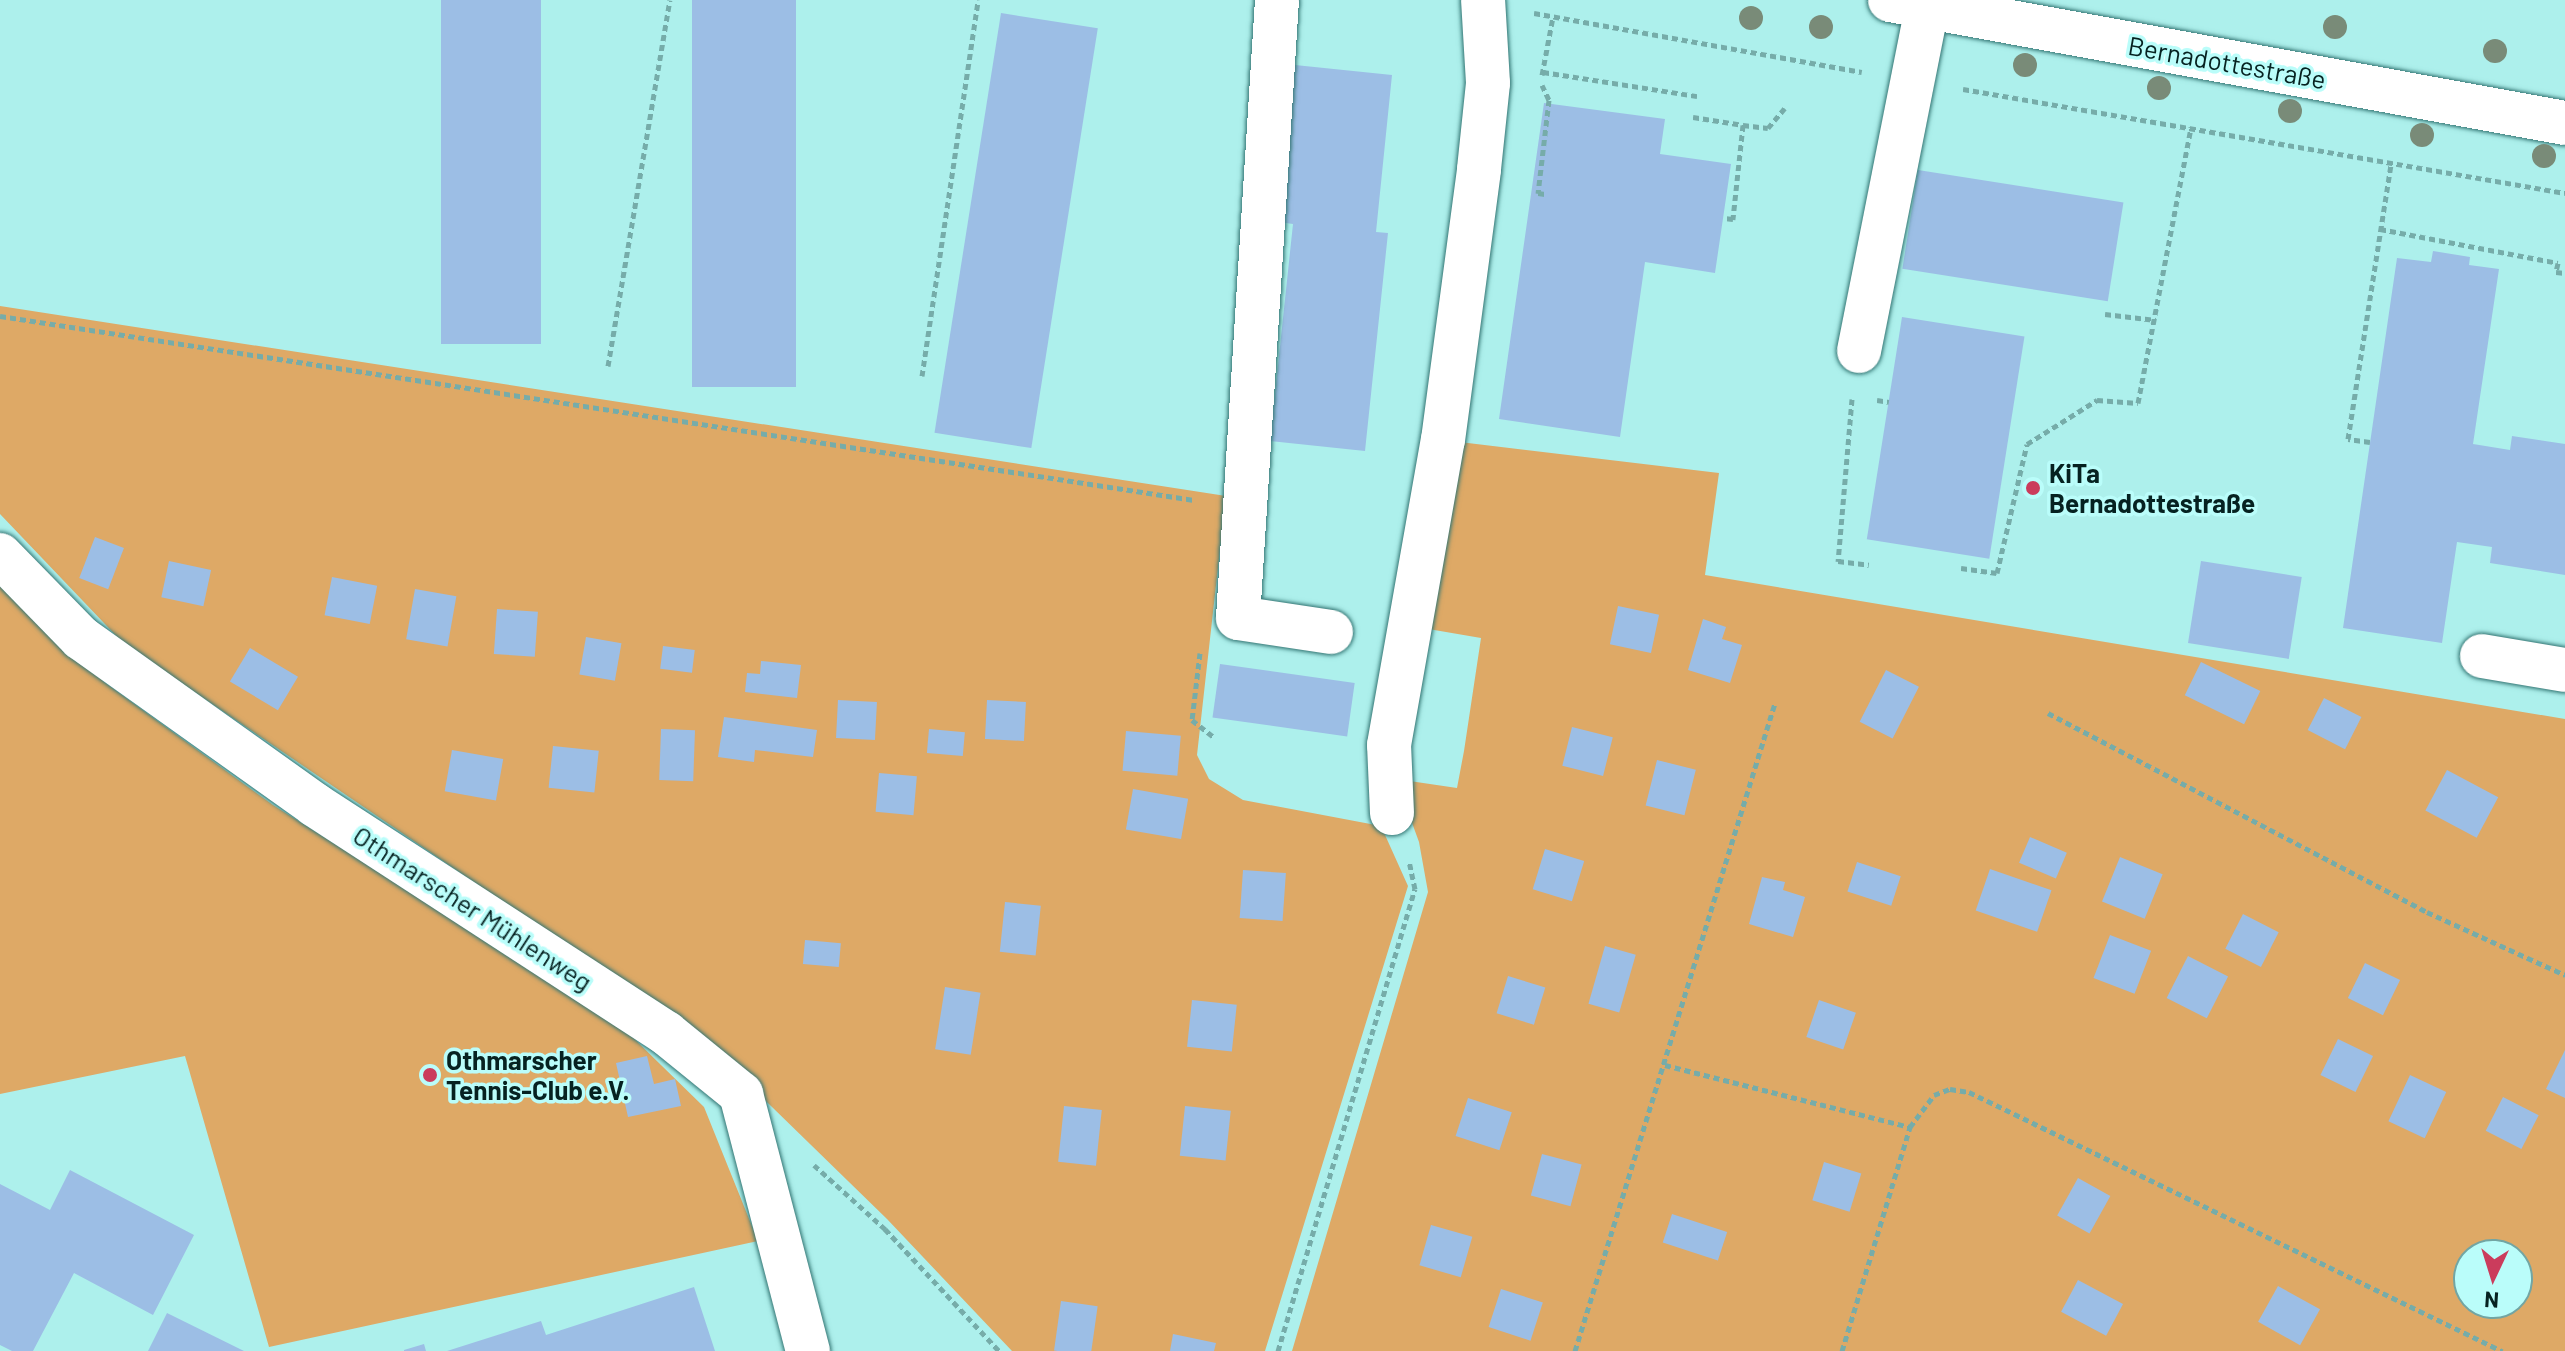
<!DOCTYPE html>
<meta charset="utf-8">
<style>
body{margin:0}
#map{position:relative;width:2565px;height:1351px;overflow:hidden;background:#adf0ec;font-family:Barlow,sans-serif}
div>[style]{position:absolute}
.green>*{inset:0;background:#dea966}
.building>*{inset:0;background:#9cbee5;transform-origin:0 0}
.path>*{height:5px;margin-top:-2.5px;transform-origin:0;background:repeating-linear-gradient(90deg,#76aca9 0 6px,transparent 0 10px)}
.roads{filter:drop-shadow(0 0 2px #337573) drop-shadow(0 0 2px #337573)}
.minor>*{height:44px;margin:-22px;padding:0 22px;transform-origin:22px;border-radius:22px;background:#fff}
.trees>*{width:24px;height:24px;margin:-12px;border-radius:50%;background:#798b78}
.dots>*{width:22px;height:22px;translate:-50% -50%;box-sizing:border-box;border:4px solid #bafdfa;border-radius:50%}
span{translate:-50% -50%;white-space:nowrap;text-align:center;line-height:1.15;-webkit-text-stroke:7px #bafdfa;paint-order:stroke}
.street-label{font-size:26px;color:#062221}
.poi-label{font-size:26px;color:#062221;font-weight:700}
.left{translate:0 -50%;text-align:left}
.north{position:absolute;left:2453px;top:1239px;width:80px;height:80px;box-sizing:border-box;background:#bafdfa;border:2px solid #72a5a3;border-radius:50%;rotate:184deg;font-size:22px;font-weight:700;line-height:32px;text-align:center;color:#062221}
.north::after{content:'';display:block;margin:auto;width:28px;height:36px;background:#cb3c5c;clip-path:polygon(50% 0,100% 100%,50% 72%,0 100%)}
</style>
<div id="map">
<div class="green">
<i style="clip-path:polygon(0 306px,1226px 496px,1197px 755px,1209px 779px,1243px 800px,1381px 826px,1408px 886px,1265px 1351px,1012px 1351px,887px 1219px,696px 1033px,124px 644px,0 514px)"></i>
<i style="clip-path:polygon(evenodd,1443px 440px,1719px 473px,1705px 575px,2565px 719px,2565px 1351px,1292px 1351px,1428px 892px,1419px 842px,1396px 779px,1457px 788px,1464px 751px,1481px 638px,1411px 626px,1443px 440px,2469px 1255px,2517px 1255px,2517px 1303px,2469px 1303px,2469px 1255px)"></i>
<i style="clip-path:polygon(0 578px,104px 682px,273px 805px,618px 1023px,704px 1107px,758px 1241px,269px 1347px,185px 1056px,0 1094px)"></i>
</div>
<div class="building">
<i style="left:441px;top:0;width:100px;height:344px"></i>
<i style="left:692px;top:0;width:104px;height:387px"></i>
<i style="left:1001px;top:13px;width:98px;height:425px;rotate:9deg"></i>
<i style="clip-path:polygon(1295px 65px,1392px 75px,1376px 232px,1388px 233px,1365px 451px,1270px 441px,1293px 224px,1279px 222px)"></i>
<i style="clip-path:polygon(1544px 103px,1665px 119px,1660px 154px,1731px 164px,1715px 273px,1645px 262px,1620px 437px,1499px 419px)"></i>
<i style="left:1918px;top:170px;width:208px;height:100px;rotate:9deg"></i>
<i style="clip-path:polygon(2433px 251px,2470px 257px,2469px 265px,2499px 269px,2473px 444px,2510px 450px,2512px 436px,2565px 444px,2565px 575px,2490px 563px,2492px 547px,2457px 542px,2442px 643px,2343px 628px,2397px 258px,2431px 262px)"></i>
<i style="left:1902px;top:317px;width:124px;height:225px;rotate:9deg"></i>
<i style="left:95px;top:537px;width:31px;height:44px;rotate:21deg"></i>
<i style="left:169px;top:561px;width:43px;height:37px;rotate:12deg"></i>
<i style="left:2201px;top:561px;width:102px;height:83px;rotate:9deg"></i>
<i style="left:332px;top:577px;width:46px;height:39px;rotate:11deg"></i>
<i style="left:415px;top:589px;width:42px;height:51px;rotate:10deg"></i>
<i style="left:1618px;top:606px;width:42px;height:39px;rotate:12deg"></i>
<i style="left:497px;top:609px;width:41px;height:45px;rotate:4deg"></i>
<i style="clip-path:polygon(1703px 619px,1726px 627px,1722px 639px,1742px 645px,1730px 683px,1688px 670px)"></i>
<i style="left:586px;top:637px;width:36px;height:38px;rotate:10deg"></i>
<i style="left:663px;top:646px;width:32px;height:23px;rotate:7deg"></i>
<i style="left:250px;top:648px;width:56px;height:39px;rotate:31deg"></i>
<i style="clip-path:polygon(761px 661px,801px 665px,797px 698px,745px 692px,747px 673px,760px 674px)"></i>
<i style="left:2201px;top:662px;width:66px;height:37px;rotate:26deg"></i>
<i style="left:1220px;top:664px;width:136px;height:54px;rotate:8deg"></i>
<i style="left:1886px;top:670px;width:37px;height:58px;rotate:27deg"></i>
<i style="left:2324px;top:698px;width:42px;height:36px;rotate:27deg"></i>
<i style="left:838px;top:700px;width:39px;height:38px;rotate:3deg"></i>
<i style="left:987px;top:700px;width:39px;height:39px;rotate:3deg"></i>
<i style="clip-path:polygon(724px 717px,817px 730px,813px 757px,755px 750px,754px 762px,718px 757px)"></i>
<i style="left:1572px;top:727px;width:42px;height:40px;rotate:14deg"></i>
<i style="left:661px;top:729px;width:34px;height:51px;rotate:2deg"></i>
<i style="left:929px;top:729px;width:36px;height:24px;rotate:5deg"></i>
<i style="left:1126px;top:731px;width:55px;height:40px;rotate:5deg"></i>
<i style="left:553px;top:746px;width:46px;height:42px;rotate:6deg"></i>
<i style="left:452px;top:750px;width:52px;height:42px;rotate:10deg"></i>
<i style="left:1657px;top:760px;width:40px;height:47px;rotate:14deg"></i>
<i style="left:2447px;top:770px;width:58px;height:46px;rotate:28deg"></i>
<i style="left:879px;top:773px;width:38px;height:39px;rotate:5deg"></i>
<i style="left:1133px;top:789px;width:56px;height:41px;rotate:10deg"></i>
<i style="left:2030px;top:837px;width:40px;height:28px;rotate:23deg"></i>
<i style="left:1545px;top:849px;width:41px;height:42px;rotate:17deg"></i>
<i style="left:2120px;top:857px;width:46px;height:48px;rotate:22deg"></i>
<i style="left:1857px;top:862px;width:46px;height:31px;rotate:18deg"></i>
<i style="left:1990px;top:869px;width:65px;height:44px;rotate:19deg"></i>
<i style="left:1243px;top:870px;width:43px;height:48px;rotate:4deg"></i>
<i style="clip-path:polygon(1762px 877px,1785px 882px,1783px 890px,1805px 897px,1793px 937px,1749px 924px)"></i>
<i style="left:1005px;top:902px;width:36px;height:50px;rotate:6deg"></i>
<i style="left:2243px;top:914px;width:40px;height:39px;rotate:27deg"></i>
<i style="left:2110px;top:935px;width:44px;height:46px;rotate:21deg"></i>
<i style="left:805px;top:940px;width:36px;height:24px;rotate:5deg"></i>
<i style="left:1605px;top:946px;width:32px;height:60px;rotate:16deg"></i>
<i style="left:2188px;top:956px;width:45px;height:47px;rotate:27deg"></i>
<i style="left:2365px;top:963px;width:39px;height:39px;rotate:26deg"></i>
<i style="left:1508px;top:976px;width:39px;height:39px;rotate:17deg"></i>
<i style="left:945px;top:987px;width:36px;height:63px;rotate:9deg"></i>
<i style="left:1192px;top:1000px;width:45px;height:47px;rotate:6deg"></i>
<i style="left:1819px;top:1000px;width:39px;height:39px;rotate:19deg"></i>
<i style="left:2338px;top:1039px;width:39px;height:40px;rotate:26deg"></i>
<i style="clip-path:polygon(2565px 1050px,2565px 1098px,2546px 1089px)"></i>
<i style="clip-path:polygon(647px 1056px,654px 1084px,675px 1079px,681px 1106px,628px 1117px,616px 1063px)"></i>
<i style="left:2410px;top:1075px;width:40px;height:51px;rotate:25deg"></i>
<i style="left:2503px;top:1097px;width:40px;height:38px;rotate:27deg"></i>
<i style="left:1468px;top:1098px;width:46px;height:40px;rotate:18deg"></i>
<i style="left:1064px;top:1106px;width:38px;height:56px;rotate:6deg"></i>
<i style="left:1185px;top:1106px;width:46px;height:50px;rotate:6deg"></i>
<i style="left:1542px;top:1154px;width:41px;height:43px;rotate:15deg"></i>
<i style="left:1824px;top:1162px;width:39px;height:40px;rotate:17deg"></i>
<i style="clip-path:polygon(70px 1170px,194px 1235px,153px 1315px,74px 1273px,33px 1351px,12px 1351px,0 1345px,0 1184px,50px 1210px)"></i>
<i style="left:2078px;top:1178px;width:37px;height:43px;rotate:29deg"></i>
<i style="left:1672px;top:1214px;width:58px;height:30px;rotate:18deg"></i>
<i style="left:1431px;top:1225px;width:43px;height:42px;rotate:16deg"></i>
<i style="left:2078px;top:1280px;width:51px;height:36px;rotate:28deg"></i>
<i style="left:2278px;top:1286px;width:48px;height:41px;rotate:29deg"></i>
<i style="clip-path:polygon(694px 1287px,715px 1351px,447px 1351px,541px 1321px,546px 1335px)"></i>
<i style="left:1501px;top:1289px;width:44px;height:40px;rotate:18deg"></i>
<i style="left:1061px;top:1301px;width:37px;height:50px;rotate:8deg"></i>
<i style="clip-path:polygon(167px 1313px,244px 1351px,148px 1351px)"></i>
<i style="clip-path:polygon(1173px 1334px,1216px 1343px,1214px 1351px,1170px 1351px)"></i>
<i style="clip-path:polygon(424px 1344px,426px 1351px,404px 1351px,404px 1350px)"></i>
</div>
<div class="path">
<i style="left:1534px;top:13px;width:333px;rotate:10.2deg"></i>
<i style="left:1543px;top:72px;width:156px;rotate:8.9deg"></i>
<i style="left:1542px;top:75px;width:59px;rotate:-79.3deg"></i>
<i style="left:1542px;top:85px;width:17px;rotate:65deg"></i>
<i style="left:1549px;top:100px;width:94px;rotate:96.7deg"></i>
<i style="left:1538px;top:193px;width:7px;rotate:8deg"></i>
<i style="left:1963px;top:89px;width:611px;rotate:9.8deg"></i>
<i style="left:1693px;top:117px;width:51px;rotate:9.1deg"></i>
<i style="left:1743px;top:125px;width:95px;rotate:96.1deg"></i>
<i style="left:1733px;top:219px;width:9px;rotate:-174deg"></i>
<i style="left:1743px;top:125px;width:25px;rotate:7deg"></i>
<i style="left:1768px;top:128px;width:26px;rotate:-50deg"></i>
<i style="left:2380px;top:229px;width:181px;rotate:10.8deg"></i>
<i style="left:2558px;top:263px;width:9px;rotate:103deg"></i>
<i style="left:2556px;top:272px;width:9px;rotate:6deg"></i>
<i style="left:2105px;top:314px;width:51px;rotate:6.7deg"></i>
<i style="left:0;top:316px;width:1208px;rotate:8.76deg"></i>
<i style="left:608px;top:366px;width:371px;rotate:-80.4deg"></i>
<i style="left:922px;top:376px;width:380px;rotate:-81.5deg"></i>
<i style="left:1852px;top:399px;width:163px;rotate:94.9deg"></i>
<i style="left:1838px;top:561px;width:31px;rotate:7deg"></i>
<i style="left:1877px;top:400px;width:12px;rotate:9deg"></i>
<i style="left:2370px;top:442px;width:22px;rotate:-172deg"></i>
<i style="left:2348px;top:439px;width:279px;rotate:-81.1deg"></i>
<i style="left:1961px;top:568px;width:36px;rotate:8deg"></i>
<i style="left:1997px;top:573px;width:132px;rotate:-76.9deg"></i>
<i style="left:2027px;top:444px;width:83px;rotate:-32.2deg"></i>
<i style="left:2097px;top:400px;width:41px;rotate:4.2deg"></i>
<i style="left:2138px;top:403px;width:281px;rotate:-79.1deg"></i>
<i style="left:1200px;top:653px;width:67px;rotate:96.8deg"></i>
<i style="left:1192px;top:720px;width:28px;rotate:38deg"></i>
<i style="left:2048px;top:713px;width:428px;rotate:27.7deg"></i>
<i style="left:2427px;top:912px;width:152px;rotate:24.5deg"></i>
<i style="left:1665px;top:1065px;width:253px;rotate:14.2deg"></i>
<i style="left:814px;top:1165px;width:96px;rotate:42deg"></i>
<i style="left:885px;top:1229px;width:167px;rotate:46.9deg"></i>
<i style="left:1278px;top:1351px;width:482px;rotate:-73.5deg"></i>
<i style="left:1415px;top:889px;width:29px;rotate:-102deg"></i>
<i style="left:1575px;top:1351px;width:678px;rotate:-72.85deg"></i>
<i style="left:1842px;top:1351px;width:234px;rotate:-73.1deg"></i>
<i style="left:1910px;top:1127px;width:40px;rotate:-53deg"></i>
<i style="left:1934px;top:1095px;width:17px;rotate:-21deg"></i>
<i style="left:1950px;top:1089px;width:19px;rotate:9deg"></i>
<i style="left:1969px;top:1092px;width:593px;rotate:25.92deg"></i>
</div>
<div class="roads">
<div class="minor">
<i style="left:1277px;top:0;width:619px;rotate:93.61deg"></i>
<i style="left:1238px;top:618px;width:94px;rotate:8.6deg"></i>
<i style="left:1890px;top:0;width:686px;rotate:10.33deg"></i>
<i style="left:1859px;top:351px;width:352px;rotate:-78.8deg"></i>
<i style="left:0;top:555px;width:116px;rotate:45.7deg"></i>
<i style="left:81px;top:638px;width:287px;rotate:35.5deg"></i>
<i style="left:315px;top:805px;width:419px;rotate:33deg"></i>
<i style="left:666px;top:1033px;width:97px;rotate:39.1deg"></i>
<i style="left:741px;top:1094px;width:266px;rotate:75.4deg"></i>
<i style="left:2482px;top:656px;width:84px;rotate:9.6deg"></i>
<i style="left:1392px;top:813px;width:68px;rotate:-92.5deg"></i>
<i style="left:1389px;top:745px;width:310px;rotate:-80deg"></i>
<i style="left:1443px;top:440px;width:273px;rotate:-82.4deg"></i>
<i style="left:1479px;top:169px;width:86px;rotate:-84deg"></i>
<i style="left:1488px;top:83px;width:83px;rotate:-93.4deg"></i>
</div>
</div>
<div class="trees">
<i style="left:1751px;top:18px"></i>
<i style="left:1821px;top:27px"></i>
<i style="left:2335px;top:27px"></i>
<i style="left:2495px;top:51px"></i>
<i style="left:2025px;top:65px"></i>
<i style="left:2159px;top:88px"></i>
<i style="left:2290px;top:111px"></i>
<i style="left:2422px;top:135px"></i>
<i style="left:2544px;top:156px"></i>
</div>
<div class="dots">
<i style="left:2033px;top:488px;background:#cb3c5c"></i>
<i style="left:430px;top:1075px;background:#cb3c5c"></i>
</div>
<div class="street-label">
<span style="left:2227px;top:62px;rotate:10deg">Bernadottestraße</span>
<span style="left:473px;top:908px;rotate:33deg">Othmarscher Mühlenweg</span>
</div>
<div class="poi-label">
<span class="left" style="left:2049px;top:488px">KiTa<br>Bernadottestraße</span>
<span class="left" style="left:446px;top:1075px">Othmarscher<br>Tennis-Club e.V.</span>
</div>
<div class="north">N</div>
</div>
